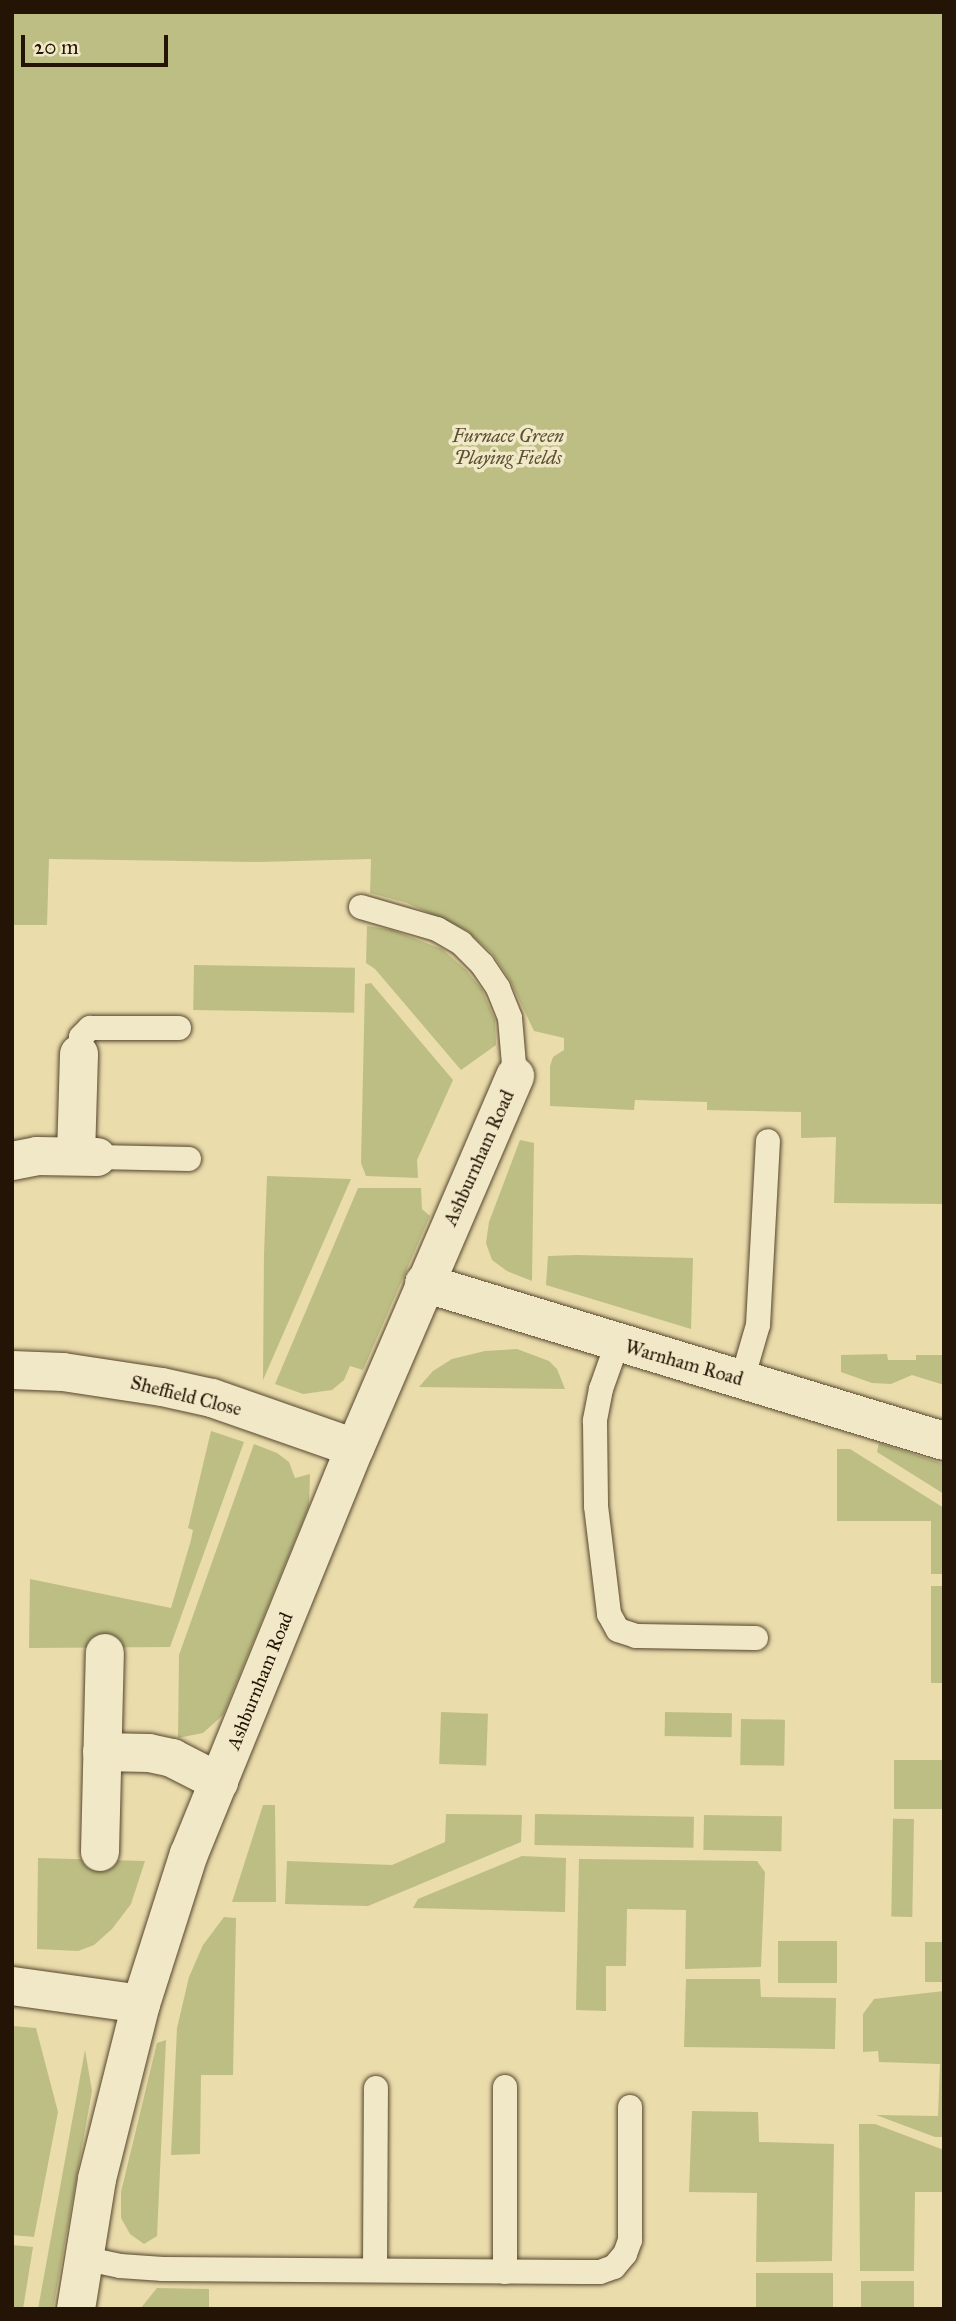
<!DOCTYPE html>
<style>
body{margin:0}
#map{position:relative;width:956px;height:2321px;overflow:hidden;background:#eadcab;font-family:"IM FELL Great Primer",serif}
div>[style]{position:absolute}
.green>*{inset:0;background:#bdbe84;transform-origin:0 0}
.roads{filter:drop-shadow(0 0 2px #56462e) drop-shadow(0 0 2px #56462e)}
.lane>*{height:24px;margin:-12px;padding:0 12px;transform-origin:12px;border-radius:12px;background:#f1e8c8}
.street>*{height:38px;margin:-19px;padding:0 19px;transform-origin:19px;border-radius:19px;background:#f1e8c8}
span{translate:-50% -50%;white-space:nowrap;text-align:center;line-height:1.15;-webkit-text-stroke:7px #f1e8c8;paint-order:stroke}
.park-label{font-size:19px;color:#5a5031;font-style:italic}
.street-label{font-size:19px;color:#241405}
.frame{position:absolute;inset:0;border:14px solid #241405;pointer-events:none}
.scale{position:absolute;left:21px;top:35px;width:147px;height:32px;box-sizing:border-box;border:4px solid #241405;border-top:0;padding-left:9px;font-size:21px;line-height:24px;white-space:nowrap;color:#241405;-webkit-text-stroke:5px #f1e8c8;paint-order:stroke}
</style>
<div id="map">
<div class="green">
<i style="clip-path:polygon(12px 12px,944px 12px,944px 1204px,834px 1203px,836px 1137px,801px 1138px,801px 1112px,707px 1110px,707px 1102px,635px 1100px,634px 1110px,550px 1106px,550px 1066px,553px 1057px,564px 1050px,564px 1038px,534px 1031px,509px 978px,492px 953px,466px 930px,407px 903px,370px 893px,371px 859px,258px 862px,49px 859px,47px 925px,12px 925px)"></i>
<i style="clip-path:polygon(367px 926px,392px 930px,442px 949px,466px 970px,482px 990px,495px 1020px,496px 1045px,461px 1070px,375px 969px,366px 963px)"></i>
<i style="left:194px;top:965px;width:161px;height:45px;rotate:1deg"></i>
<i style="clip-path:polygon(371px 983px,453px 1080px,417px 1160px,418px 1178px,366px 1176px,361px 1163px,365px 984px)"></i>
<i style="clip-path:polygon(520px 1140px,534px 1143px,532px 1281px,507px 1271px,492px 1260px,486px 1243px,489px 1222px)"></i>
<i style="clip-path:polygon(267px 1176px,351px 1179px,263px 1380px,264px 1254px)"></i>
<i style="clip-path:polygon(358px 1188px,421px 1188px,422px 1209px,430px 1216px,363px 1370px,350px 1366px,344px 1380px,332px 1390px,303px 1394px,275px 1384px)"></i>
<i style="clip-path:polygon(577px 1255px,693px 1258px,691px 1329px,546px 1285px,548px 1256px)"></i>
<i style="clip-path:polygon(517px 1349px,549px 1361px,557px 1369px,565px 1389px,419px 1387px,433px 1371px,452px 1359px,485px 1351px)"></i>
<i style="clip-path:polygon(887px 1354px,888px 1360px,916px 1360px,916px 1355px,944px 1355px,944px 1385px,912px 1375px,891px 1384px,872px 1383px,841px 1372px,841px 1355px)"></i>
<i style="clip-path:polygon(211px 1431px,244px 1442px,170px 1647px,29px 1648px,30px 1579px,171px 1608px,191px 1540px,193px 1530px,188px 1528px)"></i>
<i style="clip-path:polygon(879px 1443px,944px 1464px,944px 1494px,877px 1452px)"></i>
<i style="clip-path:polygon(254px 1444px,277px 1453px,289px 1462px,295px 1478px,310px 1474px,309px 1506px,223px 1715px,203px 1733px,178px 1738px,179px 1655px)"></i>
<i style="clip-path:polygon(837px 1449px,850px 1449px,944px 1508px,944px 1574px,931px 1574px,931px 1521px,837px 1521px)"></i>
<i style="left:944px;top:1586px;width:97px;height:13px;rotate:90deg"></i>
<i style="left:441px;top:1712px;width:47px;height:52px;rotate:2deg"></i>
<i style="left:665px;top:1712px;width:67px;height:24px;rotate:1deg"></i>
<i style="left:741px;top:1719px;width:44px;height:46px;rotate:1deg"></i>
<i style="left:944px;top:1760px;width:49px;height:50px;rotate:90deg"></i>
<i style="clip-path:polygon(263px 1805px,275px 1805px,276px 1902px,232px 1902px)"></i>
<i style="clip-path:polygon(446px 1814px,522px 1815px,521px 1842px,368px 1906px,285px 1904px,287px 1861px,392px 1865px,445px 1842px)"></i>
<i style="left:535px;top:1814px;width:159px;height:31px;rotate:1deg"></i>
<i style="left:704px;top:1815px;width:78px;height:35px;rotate:1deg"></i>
<i style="left:914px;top:1819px;width:98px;height:21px;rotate:91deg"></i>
<i style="clip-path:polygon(522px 1856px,566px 1858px,565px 1912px,413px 1908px,418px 1899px)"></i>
<i style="clip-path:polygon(38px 1858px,145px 1861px,131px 1904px,112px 1929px,94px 1945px,78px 1951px,37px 1949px)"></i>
<i style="clip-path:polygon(579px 1859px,757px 1861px,765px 1872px,761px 1967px,685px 1969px,686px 1910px,627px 1909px,626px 1966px,606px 1966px,606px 2011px,576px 2010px)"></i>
<i style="clip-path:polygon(224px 1917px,236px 1918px,233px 2075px,201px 2075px,200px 2154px,171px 2155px,177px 2028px,189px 1977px,203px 1945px)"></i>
<i style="left:778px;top:1941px;width:59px;height:42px"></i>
<i style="left:925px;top:1942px;width:19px;height:40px"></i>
<i style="clip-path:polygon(686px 1979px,760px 1979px,761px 1997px,836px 1998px,835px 2049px,684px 2047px)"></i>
<i style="clip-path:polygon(944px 1991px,944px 2137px,935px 2137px,876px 2115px,938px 2116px,940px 2064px,879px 2062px,878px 2051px,863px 2052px,863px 2014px,874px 1999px)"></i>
<i style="clip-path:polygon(12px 2026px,36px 2028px,58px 2112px,34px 2237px,12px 2235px)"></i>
<i style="clip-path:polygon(166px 2040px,157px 2236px,144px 2244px,130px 2234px,121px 2218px,121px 2192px,157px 2043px)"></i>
<i style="clip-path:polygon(85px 2050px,92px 2091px,53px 2309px,38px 2309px)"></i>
<i style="clip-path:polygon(692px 2111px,758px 2112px,759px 2142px,834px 2144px,832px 2261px,756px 2262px,757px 2193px,689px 2192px)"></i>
<i style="clip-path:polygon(859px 2124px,875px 2124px,944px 2150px,944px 2192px,915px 2192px,914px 2271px,860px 2271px)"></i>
<i style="clip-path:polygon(12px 2245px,33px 2247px,23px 2309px,12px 2309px)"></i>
<i style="left:833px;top:2273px;width:36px;height:77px;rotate:90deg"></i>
<i style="left:861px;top:2281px;width:53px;height:28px"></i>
<i style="clip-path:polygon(157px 2288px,209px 2289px,209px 2309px,140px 2309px)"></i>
</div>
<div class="roads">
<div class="lane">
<i style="left:361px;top:907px;width:79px;rotate:16.1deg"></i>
<i style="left:437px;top:929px;width:28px;rotate:30deg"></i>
<i style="left:461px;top:943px;width:30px;rotate:45deg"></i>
<i style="left:482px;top:964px;width:29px;rotate:56deg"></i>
<i style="left:498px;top:988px;width:32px;rotate:68deg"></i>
<i style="left:510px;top:1018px;width:58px;rotate:85.1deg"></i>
<i style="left:79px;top:1054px;width:17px;rotate:-83deg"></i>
<i style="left:81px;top:1037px;width:13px;rotate:-45deg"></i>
<i style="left:90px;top:1028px;width:89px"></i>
<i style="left:97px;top:1157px;width:92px;rotate:1.2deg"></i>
<i style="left:617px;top:1344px;width:48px;rotate:109.6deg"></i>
<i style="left:601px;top:1389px;width:33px;rotate:101deg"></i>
<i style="left:595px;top:1421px;width:85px;rotate:89.3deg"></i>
<i style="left:596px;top:1506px;width:109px;rotate:83.1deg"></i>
<i style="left:609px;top:1614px;width:18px;rotate:61deg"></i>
<i style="left:618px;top:1630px;width:19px;rotate:18deg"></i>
<i style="left:636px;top:1636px;width:120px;rotate:1deg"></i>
<i style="left:742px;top:1380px;width:57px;rotate:-73.8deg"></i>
<i style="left:758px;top:1325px;width:184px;rotate:-86.9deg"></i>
<i style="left:83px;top:2258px;width:38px;rotate:12deg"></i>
<i style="left:120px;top:2266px;width:43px;rotate:4deg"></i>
<i style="left:163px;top:2269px;width:437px;rotate:0.4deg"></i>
<i style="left:600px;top:2272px;width:15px;rotate:-20deg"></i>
<i style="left:614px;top:2267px;width:17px;rotate:-50deg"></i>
<i style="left:625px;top:2254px;width:15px;rotate:-70deg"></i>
<i style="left:630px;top:2240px;width:133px;rotate:-90deg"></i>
<i style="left:375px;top:2269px;width:181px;rotate:-89.7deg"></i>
<i style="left:505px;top:2272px;width:185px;rotate:-90deg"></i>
</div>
<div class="street">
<i style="left:76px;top:1156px;width:102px;rotate:-88.3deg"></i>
<i style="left:12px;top:1161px;width:25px;rotate:-11deg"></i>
<i style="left:37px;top:1156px;width:60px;rotate:1deg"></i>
<i style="left:424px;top:1283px;width:543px;rotate:16.9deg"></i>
<i style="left:12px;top:1370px;width:51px;rotate:2.2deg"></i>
<i style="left:63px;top:1372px;width:100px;rotate:8.6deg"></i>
<i style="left:162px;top:1387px;width:51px;rotate:12.4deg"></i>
<i style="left:212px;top:1398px;width:151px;rotate:19.3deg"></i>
<i style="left:102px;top:1752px;width:47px;rotate:1.2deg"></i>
<i style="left:149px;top:1753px;width:24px;rotate:12deg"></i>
<i style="left:172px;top:1758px;width:53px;rotate:27.1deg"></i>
<i style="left:100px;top:1852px;width:199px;rotate:-88.6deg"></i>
<i style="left:12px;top:1986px;width:130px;rotate:7.9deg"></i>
<i style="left:76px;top:2309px;width:132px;rotate:-80.8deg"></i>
<i style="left:97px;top:2179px;width:180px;rotate:-75.9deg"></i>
<i style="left:141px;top:2004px;width:157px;rotate:-72.3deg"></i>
<i style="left:189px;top:1854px;width:439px;rotate:-67.8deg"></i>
<i style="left:355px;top:1448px;width:405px;rotate:-66.7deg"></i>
</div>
</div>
<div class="park-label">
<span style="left:508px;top:447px">Furnace Green<br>Playing Fields</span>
</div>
<div class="street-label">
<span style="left:479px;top:1158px;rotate:-66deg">Ashburnham Road</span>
<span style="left:684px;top:1363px;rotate:16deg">Warnham Road</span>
<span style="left:186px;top:1396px;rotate:14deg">Sheffield Close</span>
<span style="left:260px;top:1681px;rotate:-68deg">Ashburnham Road</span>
</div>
<div class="frame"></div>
<div class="scale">20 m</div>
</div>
